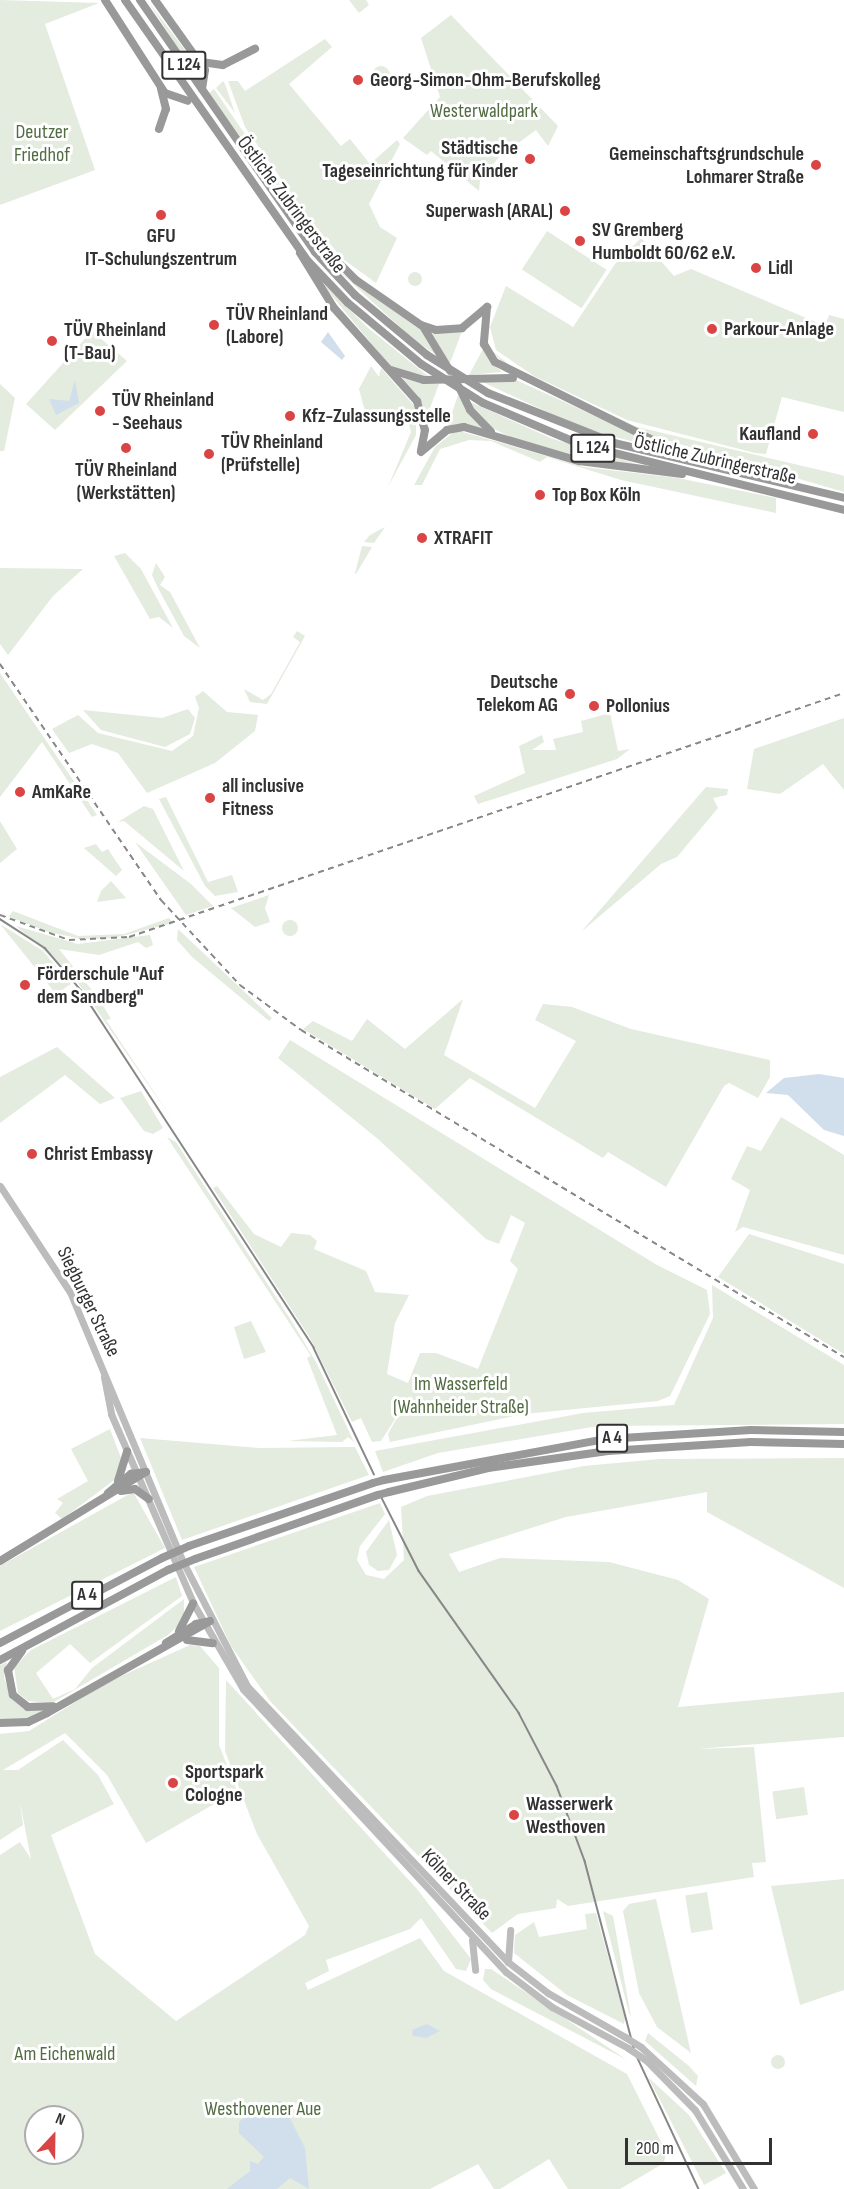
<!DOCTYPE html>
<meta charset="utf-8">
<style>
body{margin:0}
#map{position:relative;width:844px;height:2189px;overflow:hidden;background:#fff;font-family:"Sofia Sans Condensed",sans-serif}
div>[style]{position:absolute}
.green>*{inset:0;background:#e4ebdf;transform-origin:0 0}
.round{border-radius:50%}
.water>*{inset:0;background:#d0dfeb}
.secondary>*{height:7px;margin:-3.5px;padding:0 3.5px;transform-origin:3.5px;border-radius:3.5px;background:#bcbcbc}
.highway>*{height:8px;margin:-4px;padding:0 4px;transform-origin:4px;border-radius:4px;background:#999}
.tram>*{height:1.5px;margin:-0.75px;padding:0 0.75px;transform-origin:0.75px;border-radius:0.75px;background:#878787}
.rail>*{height:1.5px;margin-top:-0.75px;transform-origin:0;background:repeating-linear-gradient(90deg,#878787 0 6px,transparent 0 10.5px)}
.secondary-bridge>*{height:7px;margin:-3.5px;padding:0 3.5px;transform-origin:3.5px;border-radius:3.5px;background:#bcbcbc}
.highway-bridge>*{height:8px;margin:-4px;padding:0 4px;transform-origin:4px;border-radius:4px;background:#999}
.dots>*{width:16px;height:16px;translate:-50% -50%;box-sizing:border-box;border:3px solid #fff;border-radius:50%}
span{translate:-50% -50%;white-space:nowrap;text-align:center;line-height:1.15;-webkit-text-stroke:6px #fff;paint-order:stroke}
.shield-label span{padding:2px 4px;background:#fff;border:2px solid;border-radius:4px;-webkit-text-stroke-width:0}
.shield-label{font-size:18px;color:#323232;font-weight:700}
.poi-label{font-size:20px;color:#323232;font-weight:700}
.left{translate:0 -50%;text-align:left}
.right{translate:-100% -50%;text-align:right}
.park-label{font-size:20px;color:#526c42}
.street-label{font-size:20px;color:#323232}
.north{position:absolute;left:24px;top:2105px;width:60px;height:60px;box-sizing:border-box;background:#fff;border:2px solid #adadad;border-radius:50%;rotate:22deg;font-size:16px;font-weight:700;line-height:24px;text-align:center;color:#323232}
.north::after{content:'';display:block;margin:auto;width:21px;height:27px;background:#da4444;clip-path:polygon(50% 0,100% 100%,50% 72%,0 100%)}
.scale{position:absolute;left:625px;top:2138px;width:147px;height:27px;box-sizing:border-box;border:3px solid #323232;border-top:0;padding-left:8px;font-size:18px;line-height:21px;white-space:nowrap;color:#323232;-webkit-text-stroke:4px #fff;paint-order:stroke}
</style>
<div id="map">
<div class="green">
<i style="clip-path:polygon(0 0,99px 3px,45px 24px,95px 170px,0 205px)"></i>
<i style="clip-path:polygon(147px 0,195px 63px,202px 82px,172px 39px)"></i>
<i style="clip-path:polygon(349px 0,366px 0,369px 5px,359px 13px)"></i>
<i style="clip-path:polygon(451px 15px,558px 126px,548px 146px,536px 130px,499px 157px,480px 181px,479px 191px,431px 151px,427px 155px,403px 138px,440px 97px,421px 38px)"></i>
<i style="clip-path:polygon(325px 39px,332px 47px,289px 84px,341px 146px,350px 139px,370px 164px,397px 140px,400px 144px,369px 204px,380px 227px,397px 238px,376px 283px,343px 259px,312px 223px,245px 127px,228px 81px,238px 81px,245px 91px)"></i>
<i class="round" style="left:372px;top:66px;width:18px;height:18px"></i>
<i style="clip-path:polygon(223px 81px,225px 84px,235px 113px,216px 88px)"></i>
<i style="clip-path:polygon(214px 89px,288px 197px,301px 218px,216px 104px,209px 93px)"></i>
<i style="left:547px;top:231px;width:71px;height:46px;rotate:33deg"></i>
<i style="clip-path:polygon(641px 238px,674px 276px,691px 269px,825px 326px,829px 315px,844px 319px,844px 412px,782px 397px,766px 454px,755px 453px,627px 420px,534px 376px,496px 350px,490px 327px,506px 286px,573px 327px,615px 264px)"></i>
<i style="clip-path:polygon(339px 271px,422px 329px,440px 357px,414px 340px)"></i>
<i class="round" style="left:408px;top:272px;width:14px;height:14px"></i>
<i style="clip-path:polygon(313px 273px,368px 328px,429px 377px,390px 366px)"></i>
<i style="clip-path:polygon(92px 331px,127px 361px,55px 430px,26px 404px)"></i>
<i style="clip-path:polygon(431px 331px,462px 331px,450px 363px,448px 361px)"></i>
<i style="clip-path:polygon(487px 347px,516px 370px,637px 427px,837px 474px,844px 476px,844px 492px,642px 433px,511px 370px)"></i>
<i style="clip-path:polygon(483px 349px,490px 361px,502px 372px,469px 375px)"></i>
<i style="clip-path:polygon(371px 366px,379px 377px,381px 368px,416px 408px,416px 435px,388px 487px,411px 432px,406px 414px,389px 425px,367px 419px,359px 389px)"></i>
<i style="clip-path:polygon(401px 378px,439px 384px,430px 408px,425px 410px)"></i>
<i style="clip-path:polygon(476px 379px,516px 380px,674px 452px,584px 429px)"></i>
<i style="clip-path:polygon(0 384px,15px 398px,4px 451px,0 451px)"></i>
<i style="clip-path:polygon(458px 395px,462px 397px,484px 429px,447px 428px)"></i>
<i style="clip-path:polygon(468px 401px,553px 439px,647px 467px,585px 461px,506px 435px,485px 424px)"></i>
<i style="clip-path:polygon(456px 430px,584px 467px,678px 478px,776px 498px,776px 513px,621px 480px,547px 457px,540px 462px,491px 441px,469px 440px,440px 449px,422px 485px,414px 485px,435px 447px)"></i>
<i style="clip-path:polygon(385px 527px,374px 543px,364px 542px,370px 535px)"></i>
<i style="clip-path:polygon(362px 546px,372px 547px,356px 574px,355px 573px)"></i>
<i style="clip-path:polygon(125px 553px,141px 569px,173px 628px,159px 617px,150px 619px,114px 556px)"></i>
<i style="clip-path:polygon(156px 563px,165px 577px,160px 585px,170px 592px,200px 648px,184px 636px,159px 590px,152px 575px)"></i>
<i style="clip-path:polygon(0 568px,83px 569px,53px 596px,8px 655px,0 644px)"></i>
<i style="clip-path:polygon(297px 631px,305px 636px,267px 704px,250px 702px,244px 689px,263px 700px,271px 694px,300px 642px,293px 637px)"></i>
<i style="clip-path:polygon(0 673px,23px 707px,97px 815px,92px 817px,42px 742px,0 797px)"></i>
<i style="clip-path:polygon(203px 691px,227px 712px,258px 715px,255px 731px,215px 763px,147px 793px,118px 753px,92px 744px,69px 753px,52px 729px,78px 715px,98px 733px,172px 751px,193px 736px,199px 708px,195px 697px)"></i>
<i style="clip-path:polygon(188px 709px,195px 718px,190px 734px,165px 747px,101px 730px,83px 710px,162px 718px)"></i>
<i style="clip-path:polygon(610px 713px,618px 751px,630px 749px,617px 759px,478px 804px,474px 796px,525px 773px,519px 746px,542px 735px,544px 742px,532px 750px,556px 750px,553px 739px,583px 732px,581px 721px)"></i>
<i style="clip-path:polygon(844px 718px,844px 790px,823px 764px,780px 794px,747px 789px,754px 749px)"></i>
<i style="clip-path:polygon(706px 787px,728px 789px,727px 795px,713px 798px,718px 808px,677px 857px,661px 864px,581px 932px)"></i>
<i style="clip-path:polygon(166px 797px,208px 882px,232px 875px,238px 892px,215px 896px,205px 886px,159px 799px)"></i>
<i style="clip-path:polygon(144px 806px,153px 809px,184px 871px,124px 821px,118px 822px)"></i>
<i style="clip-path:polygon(0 821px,17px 849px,0 863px)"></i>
<i style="clip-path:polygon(135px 842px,191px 884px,213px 906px,186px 915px)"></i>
<i style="clip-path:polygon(96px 844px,102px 852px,108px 849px,122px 870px,116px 876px,84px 848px)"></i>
<i style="clip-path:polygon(111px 881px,126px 898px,97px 902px,101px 891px)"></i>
<i style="clip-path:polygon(269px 895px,265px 908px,270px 922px,255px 927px,231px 908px)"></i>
<i style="clip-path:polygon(13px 911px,78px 936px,124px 934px,169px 918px,173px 923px,114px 938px,82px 939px,48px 932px,0 913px,9px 916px)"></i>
<i class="round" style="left:282px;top:920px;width:16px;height:16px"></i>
<i style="clip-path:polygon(0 924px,43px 951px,71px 984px,56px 994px)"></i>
<i style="clip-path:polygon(16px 926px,78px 944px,150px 935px,153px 945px,146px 948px,138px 942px,99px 955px,59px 949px,99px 999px,111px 1019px,106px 1020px,174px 1122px,74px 977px)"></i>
<i style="clip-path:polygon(178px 929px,272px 1018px,269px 1021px,192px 957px,177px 940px)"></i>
<i style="clip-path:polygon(463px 999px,444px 1055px,535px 1108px,576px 1041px,535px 1020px,543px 1004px,572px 1007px,631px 1029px,770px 1060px,770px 1077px,758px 1098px,729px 1083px,724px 1086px,666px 1187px,608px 1152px,603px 1158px,470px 1078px,435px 1109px,303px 1029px,313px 1021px,352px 1041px,367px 1019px,405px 1049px)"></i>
<i style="clip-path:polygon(290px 1040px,657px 1265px,707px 1290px,710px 1314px,670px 1396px,658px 1401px,524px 1414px,390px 1442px,388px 1434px,404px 1405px,381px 1441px,372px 1442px,361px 1418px,352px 1422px,310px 1338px,213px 1188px,217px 1186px,254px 1234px,281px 1247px,291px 1233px,310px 1235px,317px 1241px,314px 1249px,366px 1271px,375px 1292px,409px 1295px,395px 1323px,387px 1374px,408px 1383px,420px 1353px,436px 1353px,478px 1369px,518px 1269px,510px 1261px,525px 1223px,511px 1215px,499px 1244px,486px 1239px,378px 1139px,278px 1058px)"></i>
<i style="clip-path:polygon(57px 1047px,115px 1098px,100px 1104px,65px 1075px,0 1123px,0 1077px)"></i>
<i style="clip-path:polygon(141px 1091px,163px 1128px,153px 1134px,144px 1131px,120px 1098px)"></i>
<i style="clip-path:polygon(781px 1117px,844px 1155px,844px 1255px,743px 1227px,735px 1232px,750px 1190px,731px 1179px,747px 1146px,761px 1151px)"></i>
<i style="clip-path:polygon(167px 1137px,176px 1142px,294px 1325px,317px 1364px,354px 1442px,348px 1437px,342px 1442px,288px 1441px,337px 1435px,307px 1358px,311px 1356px)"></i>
<i style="clip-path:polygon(749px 1234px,844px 1264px,844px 1354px,718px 1277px)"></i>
<i style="clip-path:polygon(712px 1285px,844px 1365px,844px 1424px,598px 1426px,438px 1453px,383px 1472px,375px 1451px,583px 1413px,674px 1405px,713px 1318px)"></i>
<i style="clip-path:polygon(251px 1321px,266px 1352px,244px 1359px,234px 1327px)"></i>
<i style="clip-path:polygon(110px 1429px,121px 1458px,117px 1478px,62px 1519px,55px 1513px,63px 1503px,57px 1499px,88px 1481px,71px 1449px)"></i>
<i style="clip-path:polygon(140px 1438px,259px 1448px,355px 1447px,369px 1475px,182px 1540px)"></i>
<i style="clip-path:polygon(844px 1458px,844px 1588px,707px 1512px,707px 1492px,566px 1517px,449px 1554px,459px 1572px,500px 1558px,609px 1562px,678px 1580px,709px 1599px,678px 1707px,844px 1692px,844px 1737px,697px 1749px,754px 1747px,766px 1862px,752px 1863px,754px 1877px,568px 1906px,557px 1899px,556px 1908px,518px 1914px,492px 1933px,270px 1701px,231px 1646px,194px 1567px,380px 1503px,385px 1514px,360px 1546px,357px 1560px,366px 1575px,384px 1579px,404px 1560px,401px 1507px,427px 1496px,584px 1466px,660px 1459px)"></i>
<i style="clip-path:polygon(133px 1492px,165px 1548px,0 1631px,0 1566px)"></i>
<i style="clip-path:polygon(389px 1520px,397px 1555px,389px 1570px,378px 1571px,369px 1565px,366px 1552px)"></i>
<i style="clip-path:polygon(176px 1577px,182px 1596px,90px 1663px,70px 1644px,36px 1673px,53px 1699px,75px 1689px,92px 1668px,184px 1599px,184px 1620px,168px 1635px,52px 1703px,28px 1701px,18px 1693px,14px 1667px,31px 1650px)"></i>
<i style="clip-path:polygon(evenodd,190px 1645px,200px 1646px,219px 1668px,219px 1745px,237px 1791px,146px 1843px,107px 1775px,65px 1733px,3px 1770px,18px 1770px,63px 1740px,98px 1775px,114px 1804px,51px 1835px,95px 1954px,176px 2021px,305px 1935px,309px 1926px,257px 1834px,225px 1751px,226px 1680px,417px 1889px,471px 1959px,466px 1971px,456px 1969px,421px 1918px,410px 1929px,326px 1960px,329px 1971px,305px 1983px,308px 1990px,420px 1938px,444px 1971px,627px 2074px,666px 2152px,664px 2163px,620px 2189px,568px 2189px,549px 2159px,500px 2189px,494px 2189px,478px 2164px,430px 2189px,0 2189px,0 1855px,20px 1842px,31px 1859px,20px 1802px,23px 1825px,0 1840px,0 1734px,29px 1731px,106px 1683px,190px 1645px,36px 2117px,72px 2117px,72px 2153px,36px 2153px,36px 2117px)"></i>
<i style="clip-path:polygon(7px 1662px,4px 1678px,12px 1699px,21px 1706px,46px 1710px,24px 1720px,0 1721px,0 1665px)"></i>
<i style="left:804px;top:1787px;width:28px;height:32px;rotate:82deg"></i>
<i style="clip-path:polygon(844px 1879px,844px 1990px,800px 2005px,771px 1886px)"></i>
<i style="left:707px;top:1892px;width:38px;height:22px;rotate:81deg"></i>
<i style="clip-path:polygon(656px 1899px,691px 2053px,657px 2027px,639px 1993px,623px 1911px,629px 1904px)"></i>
<i style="clip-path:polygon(603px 1911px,613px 1916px,631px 2017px,629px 2013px)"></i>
<i style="clip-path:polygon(596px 1913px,625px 2018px,624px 2024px,567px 1995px,514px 1953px,515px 1935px,534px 1922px,539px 1937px,587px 1929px,585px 1914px)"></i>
<i style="clip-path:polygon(485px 1969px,491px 1969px,627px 2060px,491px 1989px,483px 1980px)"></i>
<i style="clip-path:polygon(648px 2033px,689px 2066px,698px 2076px,696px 2086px,645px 2041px)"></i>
<i class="round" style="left:771px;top:2055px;width:14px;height:14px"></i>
<i style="clip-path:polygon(648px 2077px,689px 2115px,726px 2173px,704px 2185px)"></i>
</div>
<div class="water">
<i style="clip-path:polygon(328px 332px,345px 356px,342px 360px,321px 342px)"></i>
<i style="clip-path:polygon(75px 380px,79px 403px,56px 415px,49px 399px,69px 401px)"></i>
<i style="clip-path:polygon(819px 1074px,844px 1078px,844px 1136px,824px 1130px,788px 1095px,766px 1093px,784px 1078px)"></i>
<i style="clip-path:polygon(427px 2024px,440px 2031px,426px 2038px,413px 2036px,412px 2030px)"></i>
<i style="clip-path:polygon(281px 2101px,305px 2148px,309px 2189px,290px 2178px,277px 2189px,227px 2189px,250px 2171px,250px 2161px,258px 2164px,264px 2157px,239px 2133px,239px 2122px,262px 2103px)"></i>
</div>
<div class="secondary">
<i style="left:0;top:1186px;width:127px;rotate:56.6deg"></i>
<i style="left:70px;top:1292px;width:288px;rotate:67.3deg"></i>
<i style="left:181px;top:1558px;width:144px;rotate:62.7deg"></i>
<i style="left:247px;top:1686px;width:380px;rotate:46.6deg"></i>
<i style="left:508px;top:1962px;width:51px;rotate:37.8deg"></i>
<i style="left:548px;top:1993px;width:89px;rotate:29.7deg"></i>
<i style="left:104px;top:1377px;width:38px;rotate:79deg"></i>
<i style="left:111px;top:1414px;width:206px;rotate:66.5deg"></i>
<i style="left:193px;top:1603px;width:99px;rotate:59.8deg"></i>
<i style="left:243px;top:1689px;width:386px;rotate:47.1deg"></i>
<i style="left:506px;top:1972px;width:58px;rotate:37.3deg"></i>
<i style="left:552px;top:2007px;width:86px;rotate:28.3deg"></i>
<i style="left:472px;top:1940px;width:30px;rotate:84deg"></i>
<i style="left:508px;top:1962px;width:32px;rotate:-86deg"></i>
<i style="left:641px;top:2047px;width:84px;rotate:42.6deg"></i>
<i style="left:703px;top:2104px;width:99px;rotate:59deg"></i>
<i style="left:646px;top:2060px;width:70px;rotate:45.6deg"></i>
<i style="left:695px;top:2110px;width:92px;rotate:58.7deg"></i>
</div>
<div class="highway">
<i style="left:105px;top:0;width:111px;rotate:57.2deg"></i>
<i style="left:165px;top:93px;width:24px;rotate:19deg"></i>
<i style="left:125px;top:0;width:317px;rotate:55deg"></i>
<i style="left:307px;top:260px;width:59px;rotate:46.4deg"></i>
<i style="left:348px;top:303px;width:95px;rotate:39.9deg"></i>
<i style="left:140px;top:0;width:307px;rotate:55.2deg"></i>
<i style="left:315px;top:252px;width:59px;rotate:47.1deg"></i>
<i style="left:355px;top:295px;width:94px;rotate:39.8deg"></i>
<i style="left:155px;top:0;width:86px;rotate:54.5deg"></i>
<i style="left:205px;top:70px;width:19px;rotate:99deg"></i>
<i style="left:201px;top:62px;width:22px;rotate:8deg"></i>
<i style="left:223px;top:65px;width:36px;rotate:-27deg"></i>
<i style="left:159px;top:129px;width:21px;rotate:-71deg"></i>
<i style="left:166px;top:109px;width:21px;rotate:-104deg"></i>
<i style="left:298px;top:222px;width:82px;rotate:45deg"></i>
<i style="left:356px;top:280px;width:79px;rotate:34.7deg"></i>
<i style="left:421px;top:325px;width:16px;rotate:18deg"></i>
<i style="left:436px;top:330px;width:26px;rotate:-4deg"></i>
<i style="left:462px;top:328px;width:33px;rotate:-40deg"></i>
<i style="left:300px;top:253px;width:65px;rotate:58.3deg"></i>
<i style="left:334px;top:308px;width:125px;rotate:48.3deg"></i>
<i style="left:417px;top:401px;width:30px;rotate:75deg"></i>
<i style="left:425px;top:430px;width:21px;rotate:101deg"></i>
<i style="left:487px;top:307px;width:37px;rotate:95deg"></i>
<i style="left:484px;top:344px;width:21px;rotate:59deg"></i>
<i style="left:495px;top:362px;width:210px;rotate:26.3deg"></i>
<i style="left:424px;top:328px;width:50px;rotate:58.8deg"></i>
<i style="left:391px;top:370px;width:34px;rotate:17deg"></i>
<i style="left:424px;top:380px;width:89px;rotate:-1.3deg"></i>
<i style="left:459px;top:387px;width:25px;rotate:64deg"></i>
<i style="left:470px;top:410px;width:30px;rotate:46deg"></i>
<i style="left:488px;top:393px;width:136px;rotate:21.6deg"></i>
<i style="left:614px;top:443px;width:236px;rotate:13.4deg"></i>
<i style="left:483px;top:403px;width:108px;rotate:23deg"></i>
<i style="left:582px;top:445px;width:270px;rotate:13.9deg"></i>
<i style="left:421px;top:452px;width:34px;rotate:-40deg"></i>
<i style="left:447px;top:430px;width:17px;rotate:-10deg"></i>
<i style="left:464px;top:427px;width:120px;rotate:16.5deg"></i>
<i style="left:579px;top:461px;width:104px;rotate:7.2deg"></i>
<i style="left:384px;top:1480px;width:226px;rotate:-10.5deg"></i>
<i style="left:606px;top:1439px;width:145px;rotate:-3.6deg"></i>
<i style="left:751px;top:1430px;width:93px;rotate:1.2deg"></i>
<i style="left:118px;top:1481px;width:31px;rotate:-73deg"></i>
<i style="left:121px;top:1491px;width:14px;rotate:-8deg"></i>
<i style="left:135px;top:1489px;width:17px;rotate:36deg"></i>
<i style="left:389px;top:1492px;width:102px;rotate:-13.6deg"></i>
<i style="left:488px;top:1468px;width:121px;rotate:-8.1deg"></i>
<i style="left:608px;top:1451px;width:143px;rotate:-3.6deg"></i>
<i style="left:751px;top:1442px;width:93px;rotate:1.2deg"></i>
<i style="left:108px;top:1493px;width:30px;rotate:-40deg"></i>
<i style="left:131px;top:1474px;width:15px;rotate:-8deg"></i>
<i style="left:189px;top:1546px;width:194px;rotate:-18.9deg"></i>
<i style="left:195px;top:1559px;width:194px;rotate:-19.3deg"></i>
<i style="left:0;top:1561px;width:171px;rotate:-31.4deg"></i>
<i style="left:179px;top:1631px;width:31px;rotate:-63deg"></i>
<i style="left:187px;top:1640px;width:26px;rotate:7deg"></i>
<i style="left:0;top:1643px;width:183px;rotate:-27.7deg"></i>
<i style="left:166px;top:1643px;width:36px;rotate:-32deg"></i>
<i style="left:196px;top:1624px;width:14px;rotate:-12deg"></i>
<i style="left:22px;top:1651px;width:24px;rotate:126deg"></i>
<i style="left:8px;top:1670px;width:25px;rotate:79deg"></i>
<i style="left:13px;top:1695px;width:19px;rotate:39deg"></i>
<i style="left:28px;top:1707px;width:25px;rotate:-2deg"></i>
<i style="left:0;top:1660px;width:191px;rotate:-28.2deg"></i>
<i style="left:0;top:1723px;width:28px;rotate:-2deg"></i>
<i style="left:28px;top:1722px;width:21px;rotate:-25deg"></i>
<i style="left:47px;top:1713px;width:187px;rotate:-29.4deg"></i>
</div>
<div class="tram">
<i style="left:0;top:919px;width:54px;rotate:32.8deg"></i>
<i style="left:45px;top:948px;width:55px;rotate:49.4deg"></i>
<i style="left:81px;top:990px;width:427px;rotate:56.9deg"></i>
<i style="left:314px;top:1348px;width:140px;rotate:64.5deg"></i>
<i style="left:381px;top:1496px;width:84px;rotate:63.1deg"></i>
<i style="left:419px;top:1571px;width:174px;rotate:54.8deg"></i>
<i style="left:519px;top:1713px;width:82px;rotate:62.5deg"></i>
<i style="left:557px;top:1786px;width:80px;rotate:69.5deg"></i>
<i style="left:585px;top:1861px;width:197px;rotate:75.3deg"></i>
<i style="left:635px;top:2052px;width:151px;rotate:65deg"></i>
</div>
<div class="rail">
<i style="left:0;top:664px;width:286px;rotate:55.7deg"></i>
<i style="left:161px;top:900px;width:116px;rotate:47.1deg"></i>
<i style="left:240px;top:985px;width:76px;rotate:36.4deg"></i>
<i style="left:301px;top:1030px;width:634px;rotate:31.06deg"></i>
<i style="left:0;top:915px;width:73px;rotate:19.9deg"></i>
<i style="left:69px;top:940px;width:60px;rotate:-2.9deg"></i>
<i style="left:129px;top:937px;width:755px;rotate:-18.84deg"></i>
</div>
<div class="secondary-bridge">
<i style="left:625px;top:2037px;width:19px;rotate:32deg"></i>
<i style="left:628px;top:2048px;width:22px;rotate:34deg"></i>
</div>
<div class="highway-bridge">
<i style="left:427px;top:355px;width:72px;rotate:31.9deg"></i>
<i style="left:421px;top:364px;width:73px;rotate:32.2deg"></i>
<i style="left:373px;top:1483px;width:11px;rotate:-15deg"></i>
<i style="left:378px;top:1495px;width:11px;rotate:-15deg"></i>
<i style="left:162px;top:1558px;width:30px;rotate:-24deg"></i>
<i style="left:168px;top:1570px;width:29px;rotate:-22deg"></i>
</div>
<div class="dots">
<i style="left:358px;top:80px;background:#da4444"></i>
<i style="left:530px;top:159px;background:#da4444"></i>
<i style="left:816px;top:165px;background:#da4444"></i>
<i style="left:565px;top:211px;background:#da4444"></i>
<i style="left:161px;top:215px;background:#da4444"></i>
<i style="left:580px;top:241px;background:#da4444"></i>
<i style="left:756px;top:268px;background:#da4444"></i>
<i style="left:214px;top:325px;background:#da4444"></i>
<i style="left:712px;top:329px;background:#da4444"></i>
<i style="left:52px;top:341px;background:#da4444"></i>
<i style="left:100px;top:411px;background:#da4444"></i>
<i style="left:290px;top:416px;background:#da4444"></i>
<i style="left:813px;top:434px;background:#da4444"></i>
<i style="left:126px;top:448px;background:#da4444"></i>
<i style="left:209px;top:454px;background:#da4444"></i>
<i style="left:540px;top:495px;background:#da4444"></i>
<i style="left:422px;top:538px;background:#da4444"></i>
<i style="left:570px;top:694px;background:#da4444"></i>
<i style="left:594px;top:706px;background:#da4444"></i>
<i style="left:20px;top:792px;background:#da4444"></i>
<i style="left:210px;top:798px;background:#da4444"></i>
<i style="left:25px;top:985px;background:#da4444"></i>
<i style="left:32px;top:1154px;background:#da4444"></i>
<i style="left:173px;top:1783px;background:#da4444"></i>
<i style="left:514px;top:1815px;background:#da4444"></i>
</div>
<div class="shield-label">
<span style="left:184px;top:65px">L 124</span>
<span style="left:593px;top:448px">L 124</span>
<span style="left:612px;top:1438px">A 4</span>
<span style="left:87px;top:1595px">A 4</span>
</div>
<div class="poi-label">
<span class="left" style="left:370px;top:80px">Georg-Simon-Ohm-Berufskolleg</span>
<span class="right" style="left:518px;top:160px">Städtische<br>Tageseinrichtung für Kinder</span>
<span class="right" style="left:804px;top:166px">Gemeinschaftsgrundschule<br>Lohmarer Straße</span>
<span class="right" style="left:553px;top:211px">Superwash (ARAL)</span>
<span class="left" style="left:592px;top:242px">SV Gremberg<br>Humboldt 60/62 e.V.</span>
<span style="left:161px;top:248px">GFU<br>IT-Schulungszentrum</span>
<span class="left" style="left:768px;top:268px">Lidl</span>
<span class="left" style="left:226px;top:326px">TÜV Rheinland<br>(Labore)</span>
<span class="left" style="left:724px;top:329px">Parkour-Anlage</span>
<span class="left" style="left:64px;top:342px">TÜV Rheinland<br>(T-Bau)</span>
<span class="left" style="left:112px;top:412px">TÜV Rheinland<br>- Seehaus</span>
<span class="left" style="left:302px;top:416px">Kfz-Zulassungsstelle</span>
<span class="right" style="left:801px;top:434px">Kaufland</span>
<span class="left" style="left:221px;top:454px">TÜV Rheinland<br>(Prüfstelle)</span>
<span style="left:126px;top:482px">TÜV Rheinland<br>(Werkstätten)</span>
<span class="left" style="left:552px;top:495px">Top Box Köln</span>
<span class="left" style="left:434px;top:538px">XTRAFIT</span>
<span class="right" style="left:558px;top:694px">Deutsche<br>Telekom AG</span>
<span class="left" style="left:606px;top:706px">Pollonius</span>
<span class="left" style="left:222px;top:798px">all inclusive<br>Fitness</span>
<span class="left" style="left:32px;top:792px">AmKaRe</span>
<span class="left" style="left:37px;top:986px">Förderschule "Auf<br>dem Sandberg"</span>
<span class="left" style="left:44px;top:1154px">Christ Embassy</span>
<span class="left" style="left:185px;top:1784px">Sportspark<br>Cologne</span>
<span class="left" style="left:526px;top:1816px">Wasserwerk<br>Westhoven</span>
</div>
<div class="park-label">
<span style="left:484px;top:111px">Westerwaldpark</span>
<span style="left:42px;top:144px">Deutzer<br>Friedhof</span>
<span style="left:461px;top:1396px">Im Wasserfeld<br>(Wahnheider Straße)</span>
<span style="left:65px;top:2054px">Am Eichenwald</span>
<span style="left:263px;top:2109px">Westhovener Aue</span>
</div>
<div class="street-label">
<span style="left:291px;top:205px;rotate:53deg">Östliche Zubringerstraße</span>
<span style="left:715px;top:460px;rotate:13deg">Östliche Zubringerstraße</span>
<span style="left:88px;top:1302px;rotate:64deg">Siegburger Straße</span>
<span style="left:456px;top:1885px;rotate:46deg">Kölner Straße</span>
</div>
<div class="north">N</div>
<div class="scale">200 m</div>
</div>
